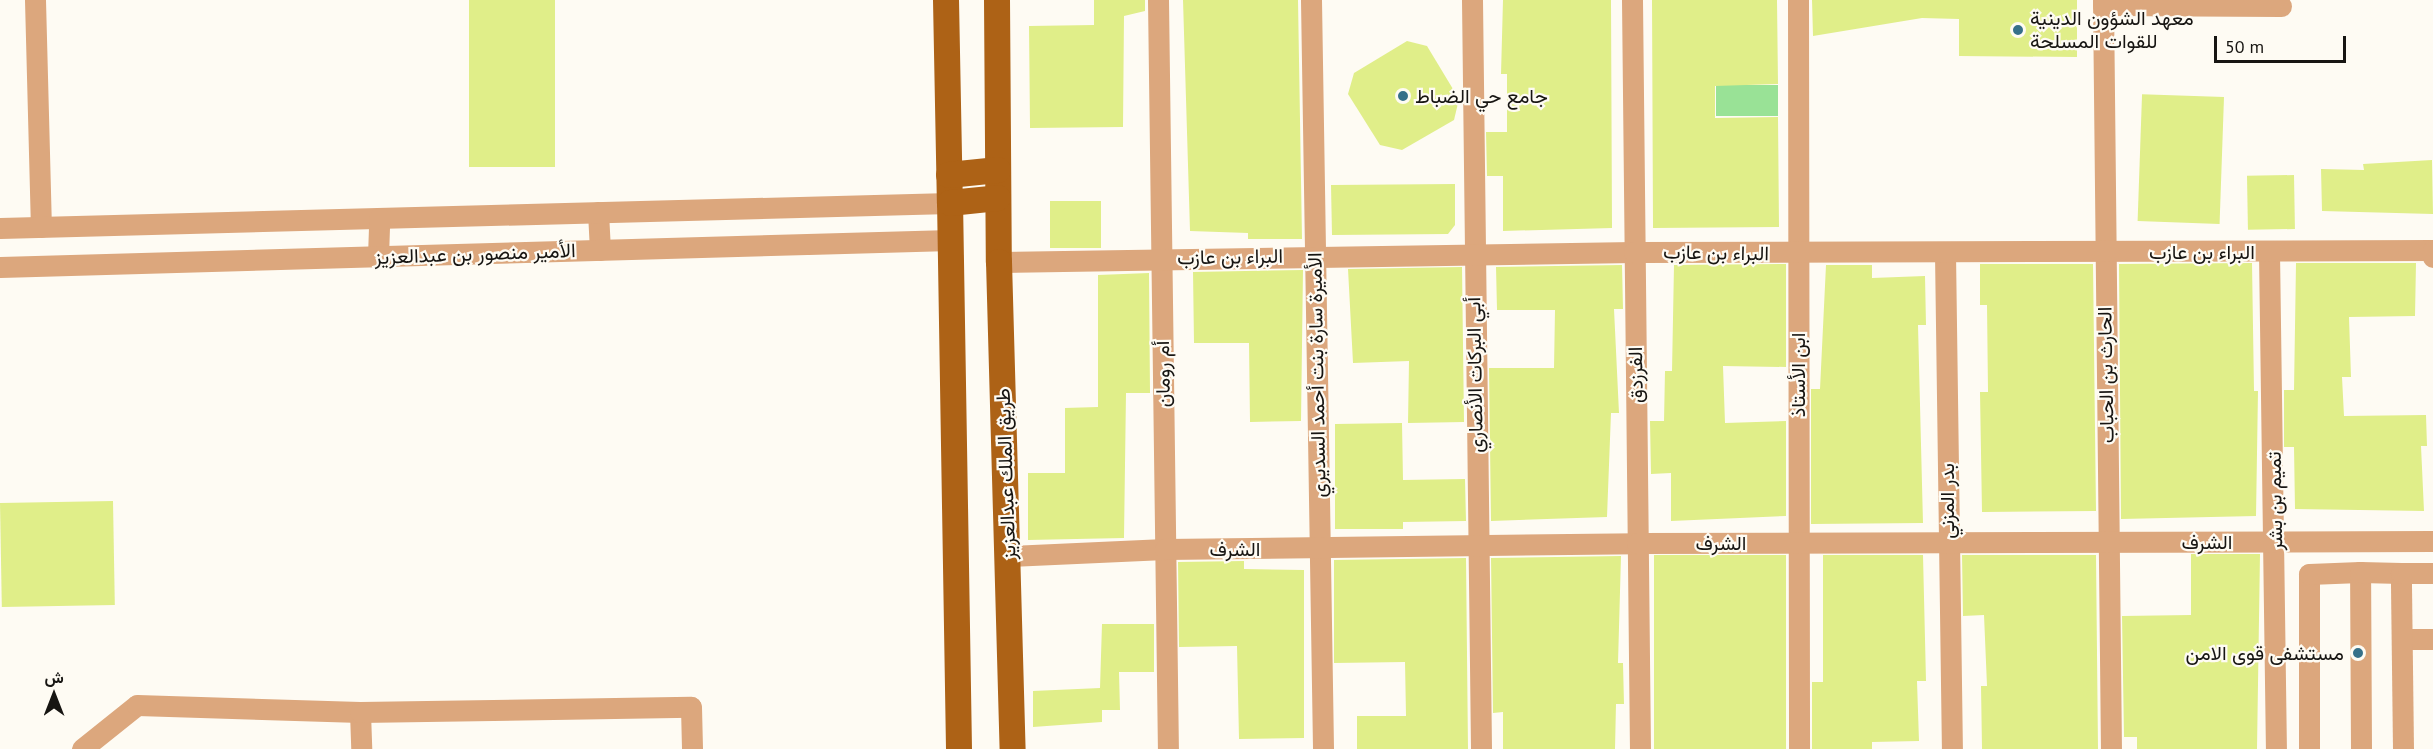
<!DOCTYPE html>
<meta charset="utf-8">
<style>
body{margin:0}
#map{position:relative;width:2433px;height:749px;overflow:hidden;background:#fefbf3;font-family:"PT Sans",Vazirmatn,sans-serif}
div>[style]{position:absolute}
.water>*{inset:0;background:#99e296;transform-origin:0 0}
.building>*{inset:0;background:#e0ee89;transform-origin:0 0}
.minor>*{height:21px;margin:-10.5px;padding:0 10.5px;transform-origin:10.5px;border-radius:10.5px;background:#dca77d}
.major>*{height:26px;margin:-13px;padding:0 13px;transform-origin:13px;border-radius:13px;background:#ad6216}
.dots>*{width:16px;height:16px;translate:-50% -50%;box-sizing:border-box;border:3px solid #fefbf3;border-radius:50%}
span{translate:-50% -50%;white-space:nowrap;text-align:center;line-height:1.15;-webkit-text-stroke:4.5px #fefbf3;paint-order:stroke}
.poi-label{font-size:20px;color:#171512}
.left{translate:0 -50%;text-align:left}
.right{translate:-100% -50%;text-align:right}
.street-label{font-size:20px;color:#171512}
.north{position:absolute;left:24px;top:665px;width:60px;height:60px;-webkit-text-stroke:4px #fefbf3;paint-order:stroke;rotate:0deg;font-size:16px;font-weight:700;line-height:24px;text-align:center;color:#171512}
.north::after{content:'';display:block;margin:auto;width:21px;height:27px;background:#171512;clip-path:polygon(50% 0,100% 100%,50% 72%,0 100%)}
.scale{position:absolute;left:2214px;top:36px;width:132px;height:27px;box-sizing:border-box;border:3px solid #171512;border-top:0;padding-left:8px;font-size:18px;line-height:21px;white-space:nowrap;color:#171512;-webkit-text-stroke:4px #fefbf3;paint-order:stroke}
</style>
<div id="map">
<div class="water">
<i style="left:1778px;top:85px;width:31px;height:62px;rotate:90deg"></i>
</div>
<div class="building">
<i style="left:469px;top:0;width:86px;height:167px"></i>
<i style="clip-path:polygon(1094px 0,1145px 0,1145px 11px,1124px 16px,1123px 127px,1030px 128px,1029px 26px,1094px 25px)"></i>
<i style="clip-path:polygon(1183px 0,1298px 0,1302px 239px,1248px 239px,1248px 233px,1190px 231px)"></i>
<i style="clip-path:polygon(1503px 0,1611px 0,1612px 228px,1503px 231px,1503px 176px,1487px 176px,1486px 132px,1507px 132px,1507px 74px,1501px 74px)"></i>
<i style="clip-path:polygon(1652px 0,1777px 0,1778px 84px,1715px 86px,1715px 118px,1778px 117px,1779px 227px,1653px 228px)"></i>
<i style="clip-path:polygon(1812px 0,2077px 0,2077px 57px,1959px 56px,1959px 19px,1922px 18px,1813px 36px)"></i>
<i style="clip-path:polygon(1407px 41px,1427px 46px,1459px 99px,1454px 120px,1402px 150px,1380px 145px,1348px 94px,1354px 73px)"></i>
<i style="left:2224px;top:97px;width:127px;height:82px;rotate:92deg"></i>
<i style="clip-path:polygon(2432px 160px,2433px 214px,2322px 211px,2321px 169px,2364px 170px,2363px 164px)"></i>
<i style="left:2294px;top:175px;width:54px;height:47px;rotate:89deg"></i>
<i style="clip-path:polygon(1455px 184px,1455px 225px,1448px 234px,1332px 235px,1331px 185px)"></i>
<i style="left:1101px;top:201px;width:47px;height:51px;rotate:90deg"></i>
<i style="clip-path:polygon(2252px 263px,2254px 391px,2258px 391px,2256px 516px,2121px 519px,2119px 264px)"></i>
<i style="clip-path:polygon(2296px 263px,2416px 263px,2415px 316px,2349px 317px,2351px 377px,2342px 377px,2344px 416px,2426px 415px,2427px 446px,2421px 446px,2424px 511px,2295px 509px,2294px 447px,2284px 447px,2284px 390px,2294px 390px)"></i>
<i style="clip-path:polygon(1786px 264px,1786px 367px,1723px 366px,1725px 423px,1786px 421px,1786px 516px,1671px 521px,1671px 473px,1651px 474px,1650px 421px,1664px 421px,1665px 371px,1672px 371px,1674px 265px)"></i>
<i style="clip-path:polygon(1980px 264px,2093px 264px,2096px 511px,1982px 512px,1980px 392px,1988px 392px,1987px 305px,1980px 305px)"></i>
<i style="clip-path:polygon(1622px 265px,1623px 309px,1614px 309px,1619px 413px,1611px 413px,1607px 517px,1491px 521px,1489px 368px,1554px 368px,1555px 310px,1497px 310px,1496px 267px)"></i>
<i style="clip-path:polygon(1826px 265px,1872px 265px,1872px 278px,1925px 276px,1926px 325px,1918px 325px,1923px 523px,1811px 524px,1811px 389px,1820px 389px)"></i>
<i style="clip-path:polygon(1462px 267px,1464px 422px,1408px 423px,1409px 361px,1353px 363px,1348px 269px)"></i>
<i style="clip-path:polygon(1303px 270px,1301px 421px,1250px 422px,1249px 343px,1194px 343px,1193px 272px)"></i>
<i style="clip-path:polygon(1149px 273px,1150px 393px,1126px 393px,1124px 538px,1028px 540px,1028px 473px,1065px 473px,1065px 408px,1098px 407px,1098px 275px)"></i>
<i style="clip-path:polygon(1402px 423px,1403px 480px,1465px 479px,1466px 521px,1403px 522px,1403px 529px,1335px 529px,1335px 424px)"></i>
<i style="left:113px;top:501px;width:104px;height:113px;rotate:89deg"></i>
<i style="clip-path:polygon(2191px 554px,2260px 554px,2257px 749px,2137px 749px,2137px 737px,2124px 737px,2122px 616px,2191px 615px)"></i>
<i style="left:1786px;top:555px;width:194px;height:132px;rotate:90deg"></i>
<i style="clip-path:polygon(1823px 555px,1923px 555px,1926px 681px,1917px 681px,1919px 741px,1872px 742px,1872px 749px,1812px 749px,1812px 682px,1823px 682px)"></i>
<i style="clip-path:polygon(1962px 555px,2096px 555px,2098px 749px,1982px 749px,1981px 686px,1987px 686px,1984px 615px,1963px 616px)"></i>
<i style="clip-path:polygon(1621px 556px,1618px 663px,1623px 663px,1624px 704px,1616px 704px,1615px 749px,1503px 749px,1503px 712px,1493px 713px,1491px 558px)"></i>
<i style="clip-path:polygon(1466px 558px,1468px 749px,1357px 749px,1357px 716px,1406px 716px,1405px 662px,1334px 663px,1334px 560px)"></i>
<i style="clip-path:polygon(1244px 561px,1244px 569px,1304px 570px,1304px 738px,1239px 739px,1237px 646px,1179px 647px,1178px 562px)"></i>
<i style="clip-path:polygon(1102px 624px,1154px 624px,1154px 672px,1119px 672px,1120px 710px,1102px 710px,1102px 722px,1033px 727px,1033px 691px,1100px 688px)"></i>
</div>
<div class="minor">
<i style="left:35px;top:0;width:227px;rotate:88.5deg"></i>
<i style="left:1158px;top:0;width:749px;rotate:89.24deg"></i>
<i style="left:1311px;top:0;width:749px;rotate:89.08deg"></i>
<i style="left:1472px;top:0;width:749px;rotate:89.31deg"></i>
<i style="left:1632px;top:0;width:749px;rotate:89.39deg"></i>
<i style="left:1798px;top:0;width:749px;rotate:89.92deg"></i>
<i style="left:2103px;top:0;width:749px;rotate:89.39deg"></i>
<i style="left:2103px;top:5px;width:178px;rotate:0.3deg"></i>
<i style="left:598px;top:212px;width:38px;rotate:87deg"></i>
<i style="left:0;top:228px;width:950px;rotate:-1.51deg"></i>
<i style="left:2269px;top:252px;width:497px;rotate:89.2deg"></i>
<i style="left:1945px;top:253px;width:496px;rotate:89.2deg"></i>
<i style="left:378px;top:256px;width:38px;rotate:-88deg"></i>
<i style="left:999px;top:262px;width:635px;rotate:-0.9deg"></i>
<i style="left:1634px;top:252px;width:799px;rotate:-0.14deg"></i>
<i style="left:2433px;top:250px;width:7px;rotate:90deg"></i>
<i style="left:0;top:267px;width:951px;rotate:-1.63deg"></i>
<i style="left:1009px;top:556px;width:156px;rotate:-2.6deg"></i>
<i style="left:1165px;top:549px;width:472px;rotate:-0.7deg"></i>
<i style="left:1637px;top:543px;width:796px;rotate:-0.14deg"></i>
<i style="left:2402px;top:639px;width:31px"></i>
<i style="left:360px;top:712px;width:37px;rotate:88deg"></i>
<i style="left:82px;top:749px;width:70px;rotate:-38.7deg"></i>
<i style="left:137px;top:705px;width:223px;rotate:1.8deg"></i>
<i style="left:360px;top:712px;width:331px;rotate:-0.9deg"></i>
<i style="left:691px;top:707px;width:42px;rotate:88.6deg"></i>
<i style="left:2309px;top:749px;width:175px;rotate:-90deg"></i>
<i style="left:2309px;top:574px;width:51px;rotate:-2.2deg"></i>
<i style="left:2361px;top:749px;width:177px;rotate:-90.3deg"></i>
<i style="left:2360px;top:572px;width:41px;rotate:1.4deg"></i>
<i style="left:2403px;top:749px;width:176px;rotate:-90.7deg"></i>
<i style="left:2401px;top:573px;width:32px"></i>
</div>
<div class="major">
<i style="left:946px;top:0;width:203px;rotate:88.9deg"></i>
<i style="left:997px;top:0;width:262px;rotate:89.6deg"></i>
<i style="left:999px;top:262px;width:487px;rotate:88.4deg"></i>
<i style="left:949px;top:175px;width:49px;rotate:-5.8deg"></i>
<i style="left:959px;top:749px;width:546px;rotate:-90.94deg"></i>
<i style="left:950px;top:203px;width:48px;rotate:-5.9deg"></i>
</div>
<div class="dots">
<i style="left:2018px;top:30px;background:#367089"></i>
<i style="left:1403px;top:96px;background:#367089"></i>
<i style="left:2358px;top:653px;background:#367089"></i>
</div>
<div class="poi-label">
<span class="left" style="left:2030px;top:30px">معهد الشؤون الدينية<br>للقوات المسلحة</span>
<span class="left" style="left:1415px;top:96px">جامع حي الضباط</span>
<span class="right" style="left:2344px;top:653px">مستشفى قوى الامن</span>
</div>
<div class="street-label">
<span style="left:2202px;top:252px">البراء بن عازب</span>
<span style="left:1716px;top:253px;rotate:1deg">البراء بن عازب</span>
<span style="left:475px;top:254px;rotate:-2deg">الأمير منصور بن عبدالعزيز</span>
<span style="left:1230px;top:257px;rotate:-1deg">البراء بن عازب</span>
<span style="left:1163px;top:374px;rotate:-91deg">أم رومان</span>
<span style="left:1317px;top:375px;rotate:-91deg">الأميرة سارة بنت أحمد السديري</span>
<span style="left:1475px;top:375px;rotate:-91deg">أبي البركات الأنصاري</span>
<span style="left:1636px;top:375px;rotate:-91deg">الفرزدق</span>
<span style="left:1798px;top:375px;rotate:-90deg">ابن الأستاذ</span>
<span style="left:2106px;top:375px;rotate:-91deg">الحارث بن الحباب</span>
<span style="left:1006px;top:474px;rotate:-92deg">طريق الملك عبدالعزيز</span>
<span style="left:1947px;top:501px;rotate:-90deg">بدر المزني</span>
<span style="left:2275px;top:501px;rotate:-91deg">تميم بن بشر</span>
<span style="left:2207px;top:542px">الشرف</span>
<span style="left:1721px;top:543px">الشرف</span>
<span style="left:1235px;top:549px">الشرف</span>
</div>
<div class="north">ش</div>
<div class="scale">50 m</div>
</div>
